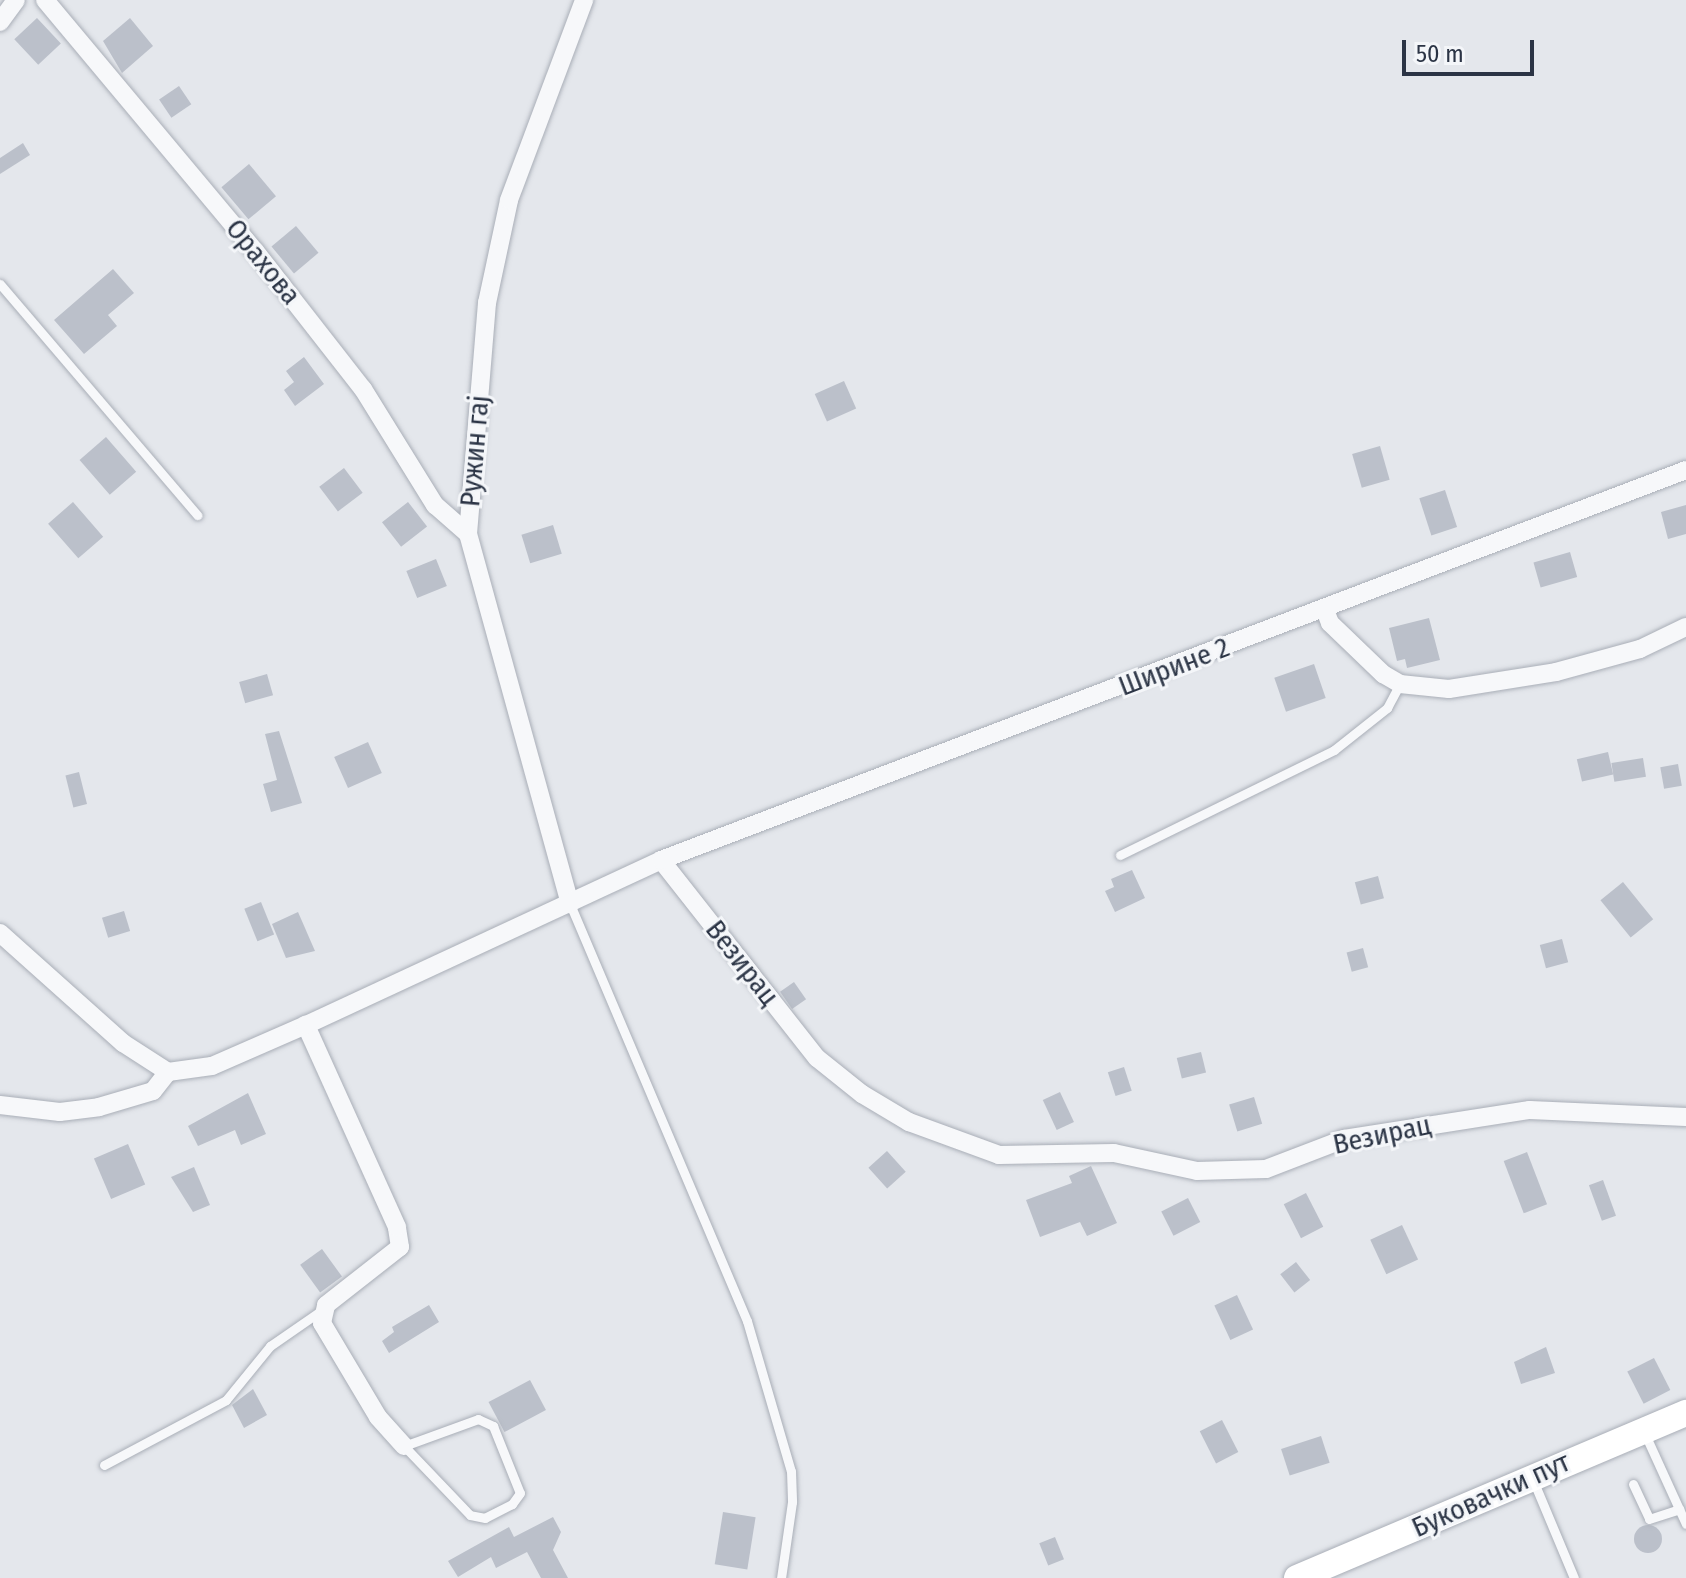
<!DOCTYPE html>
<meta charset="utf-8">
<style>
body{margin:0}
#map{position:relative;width:1686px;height:1578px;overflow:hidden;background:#e4e7ec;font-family:"Fira Sans Condensed",sans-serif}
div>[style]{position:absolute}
.building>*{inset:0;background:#bbc0ca;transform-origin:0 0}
.round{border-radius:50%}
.roads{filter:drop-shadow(0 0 2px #a9aeb7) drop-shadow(0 0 2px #a9aeb7)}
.lane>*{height:9px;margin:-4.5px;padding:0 4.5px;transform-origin:4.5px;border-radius:4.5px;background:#f7f8fa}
.street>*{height:18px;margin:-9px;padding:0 9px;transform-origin:9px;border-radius:9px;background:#f7f8fa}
.secondary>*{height:26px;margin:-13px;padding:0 13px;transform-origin:13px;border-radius:13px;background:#fff}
span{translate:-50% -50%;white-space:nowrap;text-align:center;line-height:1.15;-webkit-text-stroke:6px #f4f6f9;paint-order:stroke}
.street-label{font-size:28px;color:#2b3445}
.scale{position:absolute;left:1402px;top:40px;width:132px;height:36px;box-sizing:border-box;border:4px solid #2b3445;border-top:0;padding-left:10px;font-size:24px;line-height:28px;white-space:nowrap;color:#2b3445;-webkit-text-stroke:6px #f4f6f9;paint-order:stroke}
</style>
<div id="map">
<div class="building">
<i style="left:37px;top:18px;width:35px;height:31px;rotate:47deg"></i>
<i style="clip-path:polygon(130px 18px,153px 46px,122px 73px,103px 41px)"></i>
<i style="left:179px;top:86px;width:22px;height:24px;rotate:56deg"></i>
<i style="clip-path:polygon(23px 143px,30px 155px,0 174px,0 158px)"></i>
<i style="left:249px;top:164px;width:42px;height:36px;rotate:50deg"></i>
<i style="left:296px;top:226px;width:35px;height:32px;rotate:50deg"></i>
<i style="clip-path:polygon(113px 269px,134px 293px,108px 315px,117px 326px,84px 354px,54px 320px)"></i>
<i style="clip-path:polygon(304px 357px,324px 384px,295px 406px,284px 390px,294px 382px,286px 371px)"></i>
<i style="left:844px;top:381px;width:30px;height:32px;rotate:66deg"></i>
<i style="left:106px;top:437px;width:46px;height:35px;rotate:49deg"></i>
<i style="left:1380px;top:446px;width:35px;height:29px;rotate:74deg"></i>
<i style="left:344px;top:468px;width:31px;height:31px;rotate:53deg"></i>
<i style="left:1445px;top:490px;width:39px;height:27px;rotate:72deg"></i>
<i style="left:73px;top:502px;width:46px;height:33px;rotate:49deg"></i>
<i style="left:408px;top:502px;width:31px;height:33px;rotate:52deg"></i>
<i style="clip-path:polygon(1686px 505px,1686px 534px,1668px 539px,1661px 512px)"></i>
<i style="left:553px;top:525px;width:30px;height:33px;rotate:73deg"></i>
<i style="left:1570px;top:552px;width:26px;height:38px;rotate:74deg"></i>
<i style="left:436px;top:559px;width:29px;height:32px;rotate:68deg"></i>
<i style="clip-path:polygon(1429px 618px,1440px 660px,1407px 668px,1405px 659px,1397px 661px,1389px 628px)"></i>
<i style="left:1314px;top:664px;width:36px;height:42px;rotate:71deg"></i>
<i style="left:267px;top:674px;width:22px;height:29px;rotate:74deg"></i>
<i style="clip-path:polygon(279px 731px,302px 803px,271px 812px,263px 784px,277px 780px,265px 734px)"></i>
<i style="left:368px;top:742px;width:34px;height:37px;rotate:66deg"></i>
<i style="left:1608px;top:752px;width:23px;height:32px;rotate:77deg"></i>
<i style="left:1643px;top:758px;width:19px;height:32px;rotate:81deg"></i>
<i style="left:1678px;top:764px;width:22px;height:18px;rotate:80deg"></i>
<i style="left:79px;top:772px;width:33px;height:14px;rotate:76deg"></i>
<i style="clip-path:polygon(1132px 870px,1145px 898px,1115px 912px,1105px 891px,1114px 887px,1111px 879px)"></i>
<i style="left:1378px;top:876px;width:23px;height:24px;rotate:75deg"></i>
<i style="left:1623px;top:882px;width:48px;height:29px;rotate:51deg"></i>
<i style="left:261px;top:902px;width:35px;height:18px;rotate:68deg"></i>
<i style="left:124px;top:911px;width:21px;height:23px;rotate:73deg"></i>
<i style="clip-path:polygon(298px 912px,315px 951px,286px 958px,272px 924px)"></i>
<i style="left:1562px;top:939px;width:24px;height:23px;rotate:75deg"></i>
<i style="left:1363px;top:948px;width:20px;height:17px;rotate:75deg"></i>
<i style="left:794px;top:982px;width:21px;height:17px;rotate:55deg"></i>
<i style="left:1201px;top:1052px;width:21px;height:25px;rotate:76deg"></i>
<i style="left:1124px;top:1067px;width:25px;height:17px;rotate:72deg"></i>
<i style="left:1060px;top:1092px;width:33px;height:19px;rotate:65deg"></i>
<i style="clip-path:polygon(248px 1093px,266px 1134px,241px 1145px,235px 1130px,198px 1146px,188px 1126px)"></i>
<i style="left:1254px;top:1097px;width:28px;height:26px;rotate:73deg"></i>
<i style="left:128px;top:1144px;width:44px;height:37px;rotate:67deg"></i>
<i style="left:887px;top:1151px;width:28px;height:25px;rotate:48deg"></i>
<i style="left:1527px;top:1152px;width:56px;height:25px;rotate:69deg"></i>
<i style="clip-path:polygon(1091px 1166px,1117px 1223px,1087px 1236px,1080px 1222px,1040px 1237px,1026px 1200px,1072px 1183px,1069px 1176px)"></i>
<i style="clip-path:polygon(194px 1167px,210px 1205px,193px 1212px,171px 1177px)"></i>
<i style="left:1603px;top:1180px;width:38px;height:15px;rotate:70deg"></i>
<i style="left:1306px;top:1193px;width:38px;height:25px;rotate:63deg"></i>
<i style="left:1188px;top:1198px;width:27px;height:30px;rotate:63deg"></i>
<i style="left:1402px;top:1225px;width:38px;height:35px;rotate:65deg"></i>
<i style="left:322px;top:1249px;width:34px;height:27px;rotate:54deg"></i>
<i style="left:1296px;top:1262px;width:23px;height:20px;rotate:52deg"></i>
<i style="left:1237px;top:1295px;width:38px;height:25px;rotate:65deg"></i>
<i style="clip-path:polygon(429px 1305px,439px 1322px,389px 1353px,382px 1341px,394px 1332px,392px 1327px)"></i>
<i style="clip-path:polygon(1546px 1347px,1555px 1373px,1521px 1384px,1514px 1362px)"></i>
<i style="left:1654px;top:1358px;width:36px;height:30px;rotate:63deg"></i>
<i style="left:530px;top:1380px;width:34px;height:47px;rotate:62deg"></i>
<i style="clip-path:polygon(253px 1389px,267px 1415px,244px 1428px,232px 1405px)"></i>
<i style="left:1222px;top:1420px;width:36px;height:25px;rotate:63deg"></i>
<i style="left:1321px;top:1436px;width:28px;height:42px;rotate:72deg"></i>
<i style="left:723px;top:1512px;width:33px;height:53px;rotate:9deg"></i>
<i style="clip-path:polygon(553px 1517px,561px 1532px,553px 1550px,568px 1578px,541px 1578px,527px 1552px,496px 1568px,491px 1557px,458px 1577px,448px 1561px,509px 1527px,514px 1537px)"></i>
<i class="round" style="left:1634px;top:1525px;width:28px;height:28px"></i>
<i style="left:1055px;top:1537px;width:24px;height:17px;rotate:68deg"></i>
</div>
<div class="roads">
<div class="lane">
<i style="left:0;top:284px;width:304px;rotate:49.5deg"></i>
<i style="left:1120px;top:855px;width:238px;rotate:-26.1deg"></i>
<i style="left:1334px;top:750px;width:68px;rotate:-38.4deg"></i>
<i style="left:1387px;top:708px;width:27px;rotate:-62deg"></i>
<i style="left:570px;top:904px;width:453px;rotate:67deg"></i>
<i style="left:747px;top:1321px;width:156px;rotate:73.7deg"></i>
<i style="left:791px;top:1471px;width:31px;rotate:88deg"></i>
<i style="left:792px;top:1502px;width:77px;rotate:98.2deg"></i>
<i style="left:478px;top:1419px;width:17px;rotate:25deg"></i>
<i style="left:493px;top:1426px;width:72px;rotate:68.1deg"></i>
<i style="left:520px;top:1493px;width:14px;rotate:126deg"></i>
<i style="left:512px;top:1504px;width:30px;rotate:153deg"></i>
<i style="left:485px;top:1518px;width:15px;rotate:-169deg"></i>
<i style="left:470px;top:1515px;width:95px;rotate:-133.7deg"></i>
<i style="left:404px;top:1446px;width:79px;rotate:-20deg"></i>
<i style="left:1644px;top:1432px;width:101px;rotate:65.5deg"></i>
<i style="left:104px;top:1465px;width:138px;rotate:-28deg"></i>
<i style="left:226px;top:1400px;width:70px;rotate:-50.8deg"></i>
<i style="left:270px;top:1346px;width:63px;rotate:-34.7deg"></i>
<i style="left:1533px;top:1480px;width:106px;rotate:67.3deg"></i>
<i style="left:1633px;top:1484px;width:38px;rotate:65deg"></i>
<i style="left:1649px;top:1519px;width:32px;rotate:-18deg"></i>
</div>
<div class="street">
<i style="left:45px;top:0;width:327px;rotate:50.1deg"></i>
<i style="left:255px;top:251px;width:175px;rotate:52deg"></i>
<i style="left:363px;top:389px;width:137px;rotate:58.2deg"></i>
<i style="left:435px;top:505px;width:44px;rotate:41.3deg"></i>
<i style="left:0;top:22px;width:27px;rotate:-54deg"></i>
<i style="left:1325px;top:610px;width:14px;rotate:69deg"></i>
<i style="left:1330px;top:623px;width:74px;rotate:43.9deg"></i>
<i style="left:1383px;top:674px;width:20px;rotate:30deg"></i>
<i style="left:1400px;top:684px;width:49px;rotate:5.8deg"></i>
<i style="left:1449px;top:689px;width:108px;rotate:-9deg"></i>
<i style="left:1556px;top:672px;width:87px;rotate:-15.3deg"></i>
<i style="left:1640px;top:649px;width:51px;rotate:-25.6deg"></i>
<i style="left:661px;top:860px;width:252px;rotate:51.8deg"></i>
<i style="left:817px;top:1058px;width:58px;rotate:38.7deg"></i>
<i style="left:862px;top:1094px;width:55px;rotate:30.8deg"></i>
<i style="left:909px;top:1122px;width:96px;rotate:20.1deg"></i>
<i style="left:999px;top:1155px;width:115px;rotate:-1deg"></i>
<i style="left:1114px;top:1153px;width:85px;rotate:12.2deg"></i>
<i style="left:1197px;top:1171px;width:69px;rotate:-1.7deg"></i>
<i style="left:1266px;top:1169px;width:84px;rotate:-21deg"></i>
<i style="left:1344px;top:1139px;width:188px;rotate:-8.9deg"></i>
<i style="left:1530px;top:1110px;width:156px;rotate:2.6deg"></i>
<i style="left:570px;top:904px;width:384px;rotate:-105.4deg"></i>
<i style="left:468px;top:534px;width:232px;rotate:-85.3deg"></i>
<i style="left:487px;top:303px;width:105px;rotate:-77.9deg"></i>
<i style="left:509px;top:200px;width:214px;rotate:-69.4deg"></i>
<i style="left:0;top:933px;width:165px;rotate:41.8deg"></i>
<i style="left:123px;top:1043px;width:54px;rotate:32.8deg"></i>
<i style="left:168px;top:1072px;width:44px;rotate:-7.8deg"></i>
<i style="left:212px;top:1066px;width:103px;rotate:-23.6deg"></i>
<i style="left:0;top:1105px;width:60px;rotate:6.7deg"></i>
<i style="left:60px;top:1112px;width:39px;rotate:-7deg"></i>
<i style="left:99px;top:1107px;width:56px;rotate:-16.5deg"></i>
<i style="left:153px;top:1091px;width:24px;rotate:-52deg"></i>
<i style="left:404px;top:1446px;width:39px;rotate:-132deg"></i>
<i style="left:378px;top:1417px;width:109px;rotate:-120.8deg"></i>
<i style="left:322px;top:1323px;width:18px;rotate:-77deg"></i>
<i style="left:326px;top:1305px;width:94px;rotate:-38.1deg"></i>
<i style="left:400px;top:1247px;width:20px;rotate:-99deg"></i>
<i style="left:397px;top:1227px;width:222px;rotate:-114.3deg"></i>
<i style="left:306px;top:1025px;width:391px;rotate:-24.9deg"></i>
<i style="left:661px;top:860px;width:1097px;rotate:-20.83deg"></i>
</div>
<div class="secondary">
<i style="left:1297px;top:1578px;width:423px;rotate:-23deg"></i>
</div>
</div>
<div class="street-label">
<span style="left:263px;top:262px;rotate:51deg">Орахова</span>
<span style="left:475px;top:451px;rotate:-85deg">Ружин гај</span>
<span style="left:1174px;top:667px;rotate:-21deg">Ширине 2</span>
<span style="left:742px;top:963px;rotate:52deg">Везирац</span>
<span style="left:1382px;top:1135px;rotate:-12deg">Везирац</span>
<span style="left:1491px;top:1495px;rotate:-24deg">Буковачки пут</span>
</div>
<div class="scale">50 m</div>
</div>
